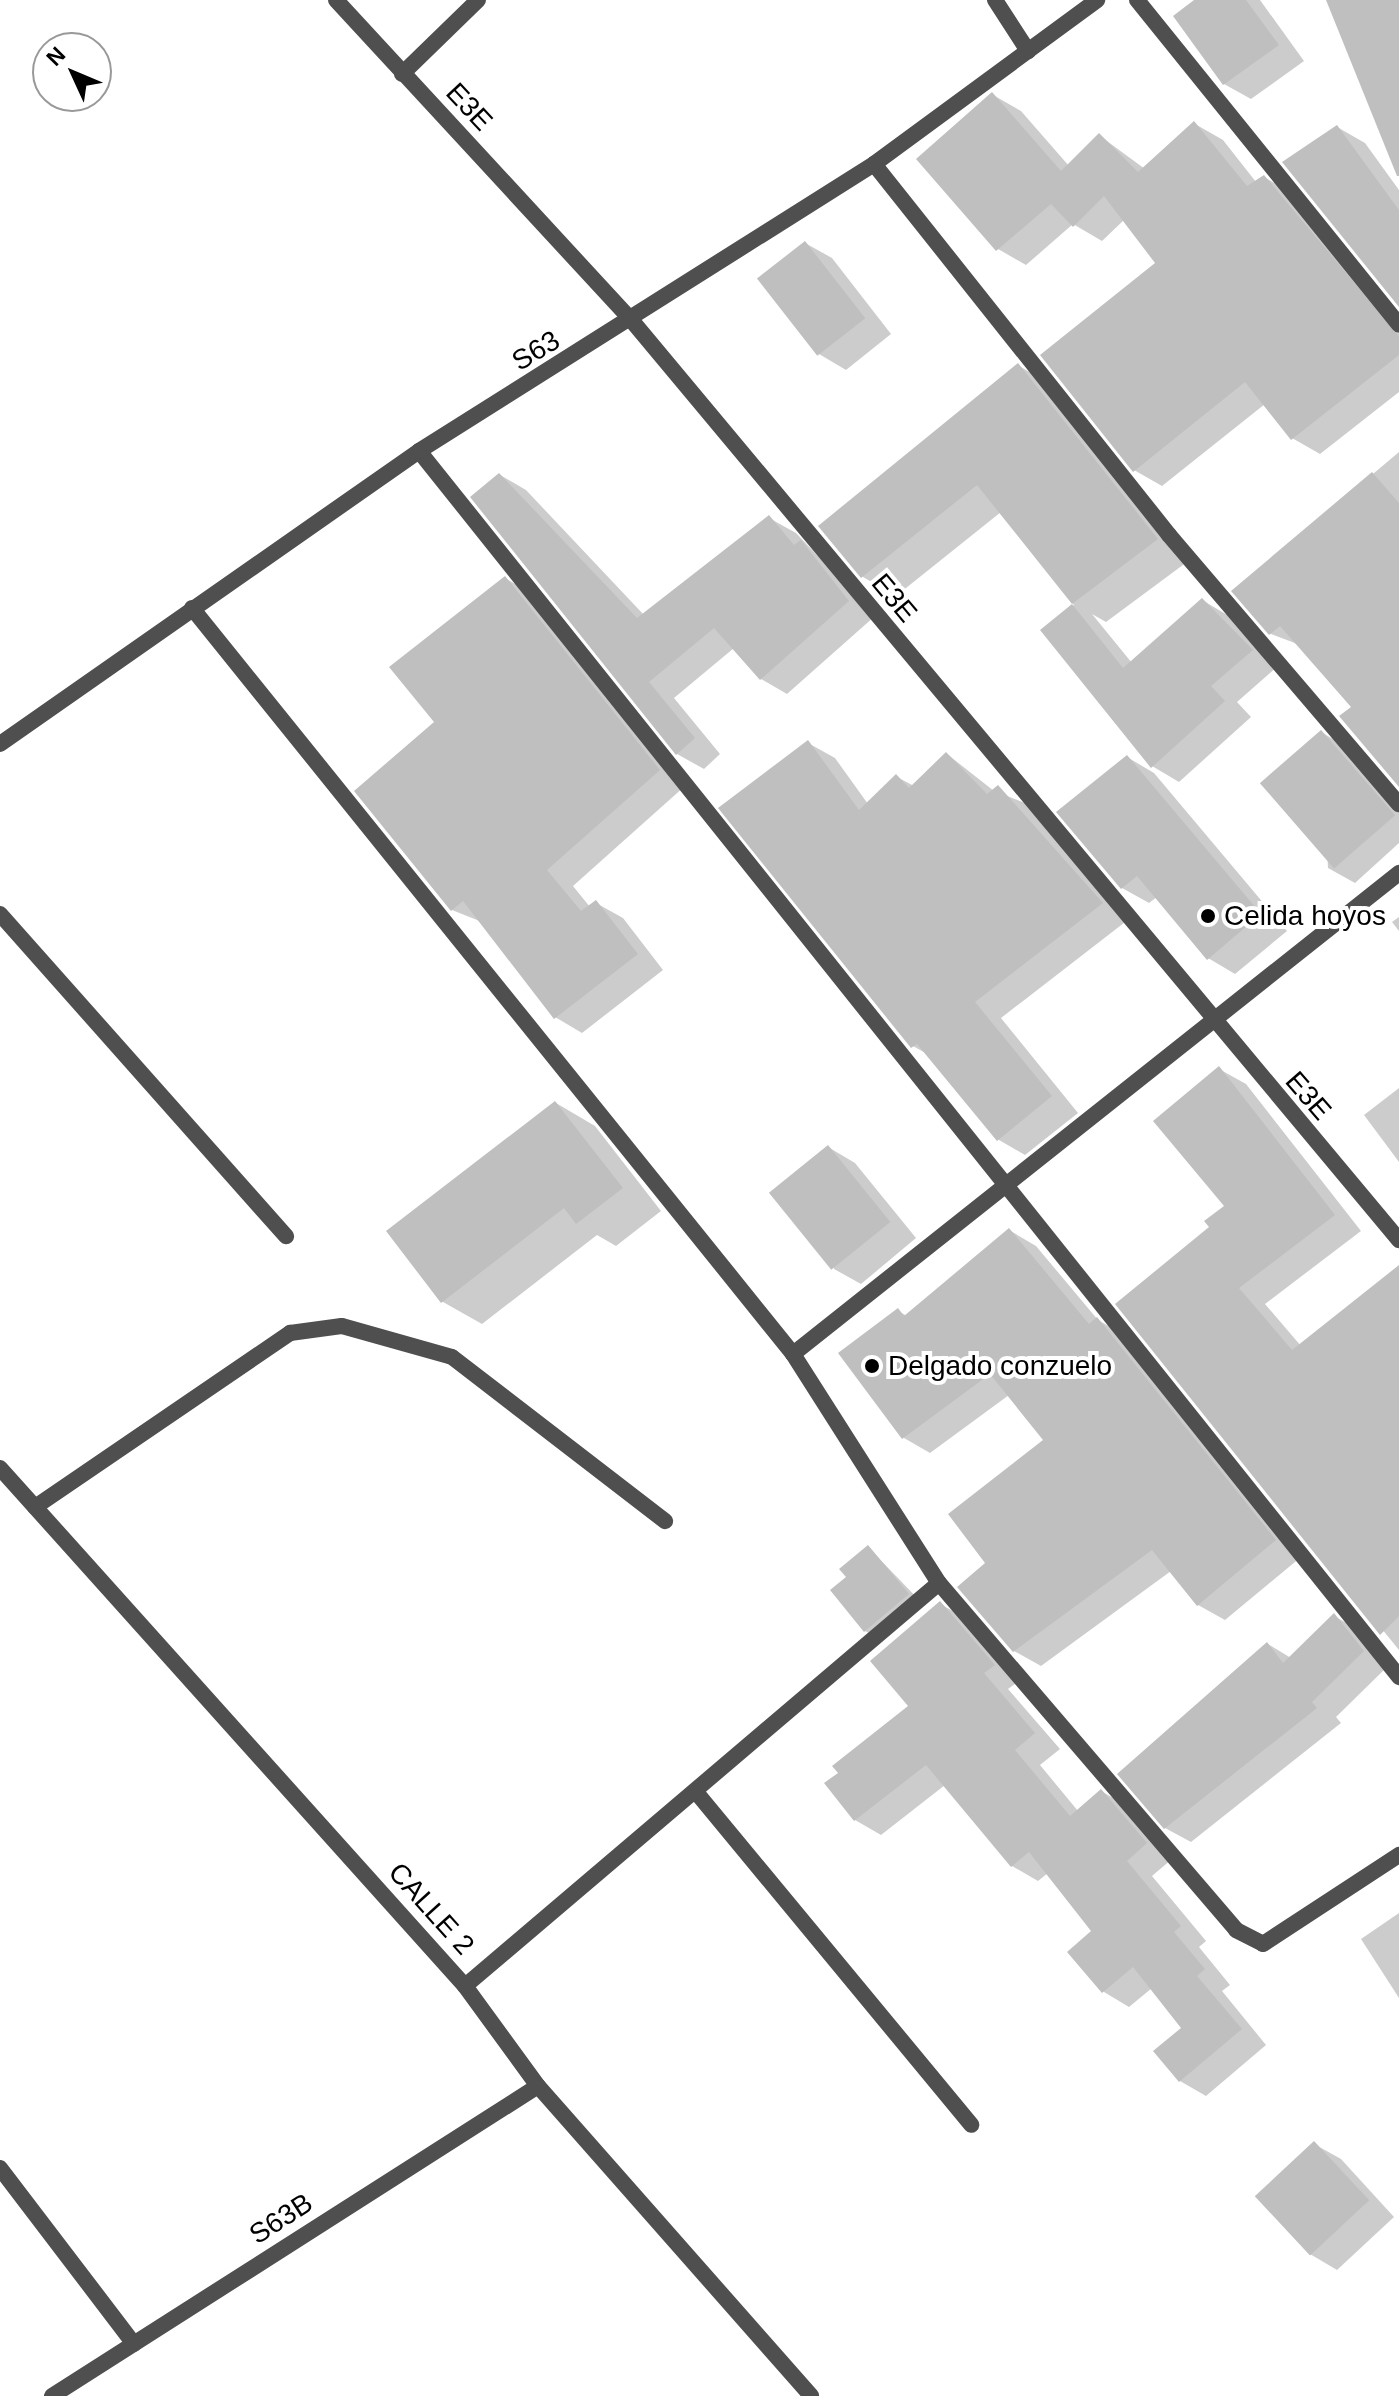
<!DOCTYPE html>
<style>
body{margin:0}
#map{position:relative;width:1399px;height:2396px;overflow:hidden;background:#fff;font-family:Arial,sans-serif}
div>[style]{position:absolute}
.shadow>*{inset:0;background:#0003}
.building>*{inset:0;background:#bfbfbf;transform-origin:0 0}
.lane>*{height:16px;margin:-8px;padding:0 8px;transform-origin:8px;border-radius:8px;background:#4f4f4f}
.street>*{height:16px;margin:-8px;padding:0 8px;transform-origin:8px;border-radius:8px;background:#4f4f4f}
.dots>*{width:22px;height:22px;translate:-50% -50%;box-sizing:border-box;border:4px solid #fff;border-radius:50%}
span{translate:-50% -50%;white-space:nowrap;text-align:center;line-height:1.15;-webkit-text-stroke:8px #fff;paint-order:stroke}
.street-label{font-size:28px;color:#000}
.poi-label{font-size:28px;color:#000}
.left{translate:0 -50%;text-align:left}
.north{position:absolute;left:32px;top:32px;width:80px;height:80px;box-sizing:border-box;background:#fff;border:2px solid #999;border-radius:50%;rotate:314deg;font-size:22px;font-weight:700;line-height:32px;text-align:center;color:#000}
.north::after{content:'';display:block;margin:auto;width:28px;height:36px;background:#000;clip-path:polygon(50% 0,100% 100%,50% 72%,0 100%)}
</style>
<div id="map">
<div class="shadow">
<i style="clip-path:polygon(1198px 0,1260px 0,1304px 61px,1251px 99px,1224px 84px)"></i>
<i style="clip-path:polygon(993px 95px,1021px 111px,1069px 166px,1100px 136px,1145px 169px,1195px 124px,1223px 140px,1256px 182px,1264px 177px,1292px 193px,1399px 326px,1399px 392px,1320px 454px,1292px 438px,1265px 404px,1162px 486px,1134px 470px,1158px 263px,1125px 219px,1102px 241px,1073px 224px,1026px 265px,998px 249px)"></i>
<i style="clip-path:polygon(1337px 127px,1365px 143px,1399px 190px,1399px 304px)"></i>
<i style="clip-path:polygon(805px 243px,832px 258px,891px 334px,846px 370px,819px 354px)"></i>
<i style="clip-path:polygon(1019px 366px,1052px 385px,1191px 559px,1106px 622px,1092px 614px,1132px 663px,1202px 600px,1229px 616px,1278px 666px,1237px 702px,1251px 717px,1179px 782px,1152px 766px,1043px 631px,1074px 605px,1001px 512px,896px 596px,863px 577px,821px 526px)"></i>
<i style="clip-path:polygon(1399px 452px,1399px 784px,1354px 707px,1300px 645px,1271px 634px,1234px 591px)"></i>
<i style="clip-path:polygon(500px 475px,526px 490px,644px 615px,769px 518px,796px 533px,875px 616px,787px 694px,761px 679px,734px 648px,674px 698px,720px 754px,704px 769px,677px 754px)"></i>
<i style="clip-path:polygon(505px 578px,532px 594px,685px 786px,573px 886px,590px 907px,596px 903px,623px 918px,663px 970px,582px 1033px,555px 1017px,482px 922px,452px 910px,437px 722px)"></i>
<i style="clip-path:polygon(1321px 732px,1348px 748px,1399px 807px,1399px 843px,1355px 883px,1328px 868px)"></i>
<i style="clip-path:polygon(808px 743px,835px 758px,868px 804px,897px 777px,914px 786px,947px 754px,994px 791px,1025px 803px,1129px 919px,1001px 1018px,1078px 1113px,1025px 1155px,999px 1140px,929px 1055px,913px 1046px)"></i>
<i style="clip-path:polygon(1127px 757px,1154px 773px,1287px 931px,1235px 974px,1208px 958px,1157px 897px,1149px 903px,1122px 888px)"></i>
<i style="clip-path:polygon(1399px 917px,1399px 931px,1392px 922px)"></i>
<i style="clip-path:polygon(1219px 1069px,1246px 1084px,1361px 1231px,1265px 1304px,1301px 1346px,1399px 1278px,1399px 1650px,1117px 1304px,1212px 1228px,1227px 1207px)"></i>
<i style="clip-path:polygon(1399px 1088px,1399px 1162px,1364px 1115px)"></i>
<i style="clip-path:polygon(556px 1103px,595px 1126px,661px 1211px,616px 1246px,597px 1235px,482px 1324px,443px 1302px,389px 1232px)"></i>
<i style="clip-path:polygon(828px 1147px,855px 1163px,916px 1238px,861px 1284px,834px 1269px)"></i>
<i style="clip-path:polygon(1009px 1230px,1036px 1246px,1098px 1320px,1124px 1335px,1301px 1557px,1225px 1620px,1198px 1605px,1171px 1571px,1041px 1666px,1014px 1651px,988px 1563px,1046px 1440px,1009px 1395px,930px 1453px,904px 1438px,898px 1311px,907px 1316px)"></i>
<i style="clip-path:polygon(868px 1547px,921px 1602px,878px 1638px,865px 1631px,849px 1577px)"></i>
<i style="clip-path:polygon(940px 1604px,966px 1618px,1019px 1681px,1008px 1689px,1060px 1749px,1040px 1765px,1078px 1811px,1101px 1791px,1127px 1806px,1172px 1859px,1152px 1876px,1206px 1941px,1199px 1947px,1230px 1985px,1222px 1991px,1266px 2045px,1206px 2096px,1180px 2081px,1184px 2028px,1152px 1988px,1129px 2007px,1104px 1992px,1069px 1952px,1094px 1931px,1048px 1873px,1038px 1881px,1012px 1866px,945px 1785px,881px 1835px,855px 1820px,911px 1707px)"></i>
<i style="clip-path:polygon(1334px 1616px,1359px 1630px,1388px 1666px,1336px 1717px,1341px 1723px,1191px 1842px,1165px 1828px,1268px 1644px,1291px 1658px)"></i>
<i style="clip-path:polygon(1399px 1913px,1399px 1998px,1361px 1939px)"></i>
<i style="clip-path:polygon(1314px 2144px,1341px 2159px,1394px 2217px,1337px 2270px,1310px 2254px)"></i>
</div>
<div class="building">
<i style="clip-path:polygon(1194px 0,1246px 0,1279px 45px,1223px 85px,1173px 16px)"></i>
<i style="clip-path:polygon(1326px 0,1399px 0,1399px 176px,1397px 176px)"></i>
<i style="clip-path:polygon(992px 92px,1061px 171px,1099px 133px,1138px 172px,1194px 121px,1247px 186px,1264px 175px,1399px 336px,1399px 355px,1291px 440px,1245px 382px,1133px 472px,1040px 355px,1155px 263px,1104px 196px,1073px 227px,1051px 204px,996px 251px,916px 159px)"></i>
<i style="clip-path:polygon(1337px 125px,1399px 210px,1399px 307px,1282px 162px)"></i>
<i style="left:805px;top:241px;width:98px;height:61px;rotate:52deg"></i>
<i style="clip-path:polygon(1018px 363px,1158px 539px,1072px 604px,977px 485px,861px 578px,818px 526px)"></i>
<i style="clip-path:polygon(1372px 472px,1399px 503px,1399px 787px,1339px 716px,1351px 707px,1280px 626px,1269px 635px,1231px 591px)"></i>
<i style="clip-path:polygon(499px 473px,637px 618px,769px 515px,794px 545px,801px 540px,849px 601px,760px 680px,714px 628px,649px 682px,695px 738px,676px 755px,470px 497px)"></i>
<i style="clip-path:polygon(505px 576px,660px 770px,547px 870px,581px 911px,596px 900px,638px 954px,554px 1019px,463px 901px,451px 911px,354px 791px,434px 722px,389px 667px)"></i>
<i style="clip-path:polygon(1202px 598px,1253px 650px,1211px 686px,1225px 701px,1151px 768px,1040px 630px,1072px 604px,1123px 668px)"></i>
<i style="left:1321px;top:730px;width:113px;height:81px;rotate:49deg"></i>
<i style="clip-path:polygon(808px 740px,859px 810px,896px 774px,909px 788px,946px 752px,987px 794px,998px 785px,1103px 903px,975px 1002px,1052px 1096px,997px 1141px,917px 1044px,911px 1048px,718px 808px)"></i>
<i style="clip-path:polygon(1127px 755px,1261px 914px,1207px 960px,1137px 876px,1121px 889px,1056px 812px)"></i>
<i style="clip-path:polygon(1219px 1066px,1335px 1215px,1239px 1288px,1292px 1350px,1399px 1265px,1399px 1616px,1380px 1635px,1115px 1304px,1209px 1227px,1204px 1221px,1224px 1206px,1153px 1121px)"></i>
<i style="clip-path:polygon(555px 1101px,623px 1188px,576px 1224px,564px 1208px,441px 1303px,386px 1231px)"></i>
<i style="left:828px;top:1145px;width:99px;height:76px;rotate:51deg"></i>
<i style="clip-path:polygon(1009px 1228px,1089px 1324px,1097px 1317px,1276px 1540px,1197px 1606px,1152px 1550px,1013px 1652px,957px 1587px,985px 1563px,948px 1514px,1043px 1440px,990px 1374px,902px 1439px,838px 1353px,898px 1308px,904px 1316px)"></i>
<i style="clip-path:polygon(868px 1545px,909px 1594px,864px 1632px,830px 1590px,846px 1577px,839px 1569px)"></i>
<i style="clip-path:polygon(940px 1601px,995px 1665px,984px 1673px,1035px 1733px,1015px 1750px,1070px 1816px,1101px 1789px,1147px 1843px,1127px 1861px,1181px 1926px,1174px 1932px,1205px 1969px,1197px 1976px,1242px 2029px,1179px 2082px,1153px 2051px,1181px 2028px,1133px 1967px,1102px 1993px,1067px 1952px,1091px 1931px,1029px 1852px,1011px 1867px,926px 1765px,854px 1821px,824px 1783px,838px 1773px,832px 1766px,908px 1706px,870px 1661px)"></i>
<i style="clip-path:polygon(1334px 1613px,1364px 1651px,1312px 1702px,1317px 1708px,1164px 1829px,1117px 1774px,1267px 1642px,1283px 1663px)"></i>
<i style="left:1314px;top:2141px;width:81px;height:81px;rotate:47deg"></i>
</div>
<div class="lane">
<i style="left:995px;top:0;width:61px;rotate:57.1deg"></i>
<i style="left:402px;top:74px;width:106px;rotate:-44.2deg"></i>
<i style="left:35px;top:1507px;width:309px;rotate:-34.3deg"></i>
<i style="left:290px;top:1333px;width:52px;rotate:-7.7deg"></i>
<i style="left:342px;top:1326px;width:114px;rotate:15.7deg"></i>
<i style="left:452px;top:1357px;width:269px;rotate:37.6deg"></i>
<i style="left:0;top:2168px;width:221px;rotate:52.7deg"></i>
</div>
<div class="street">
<i style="left:336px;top:0;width:438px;rotate:47.3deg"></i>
<i style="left:633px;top:322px;width:1196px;rotate:50.16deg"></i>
<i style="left:1137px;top:0;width:417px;rotate:51.1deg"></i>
<i style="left:874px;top:164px;width:474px;rotate:51.5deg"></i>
<i style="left:1169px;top:535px;width:354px;rotate:49.5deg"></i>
<i style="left:419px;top:451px;width:1570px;rotate:51.36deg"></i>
<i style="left:192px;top:608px;width:958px;rotate:51.14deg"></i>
<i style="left:793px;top:1354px;width:272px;rotate:57.5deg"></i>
<i style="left:939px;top:1583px;width:457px;rotate:49.4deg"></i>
<i style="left:1236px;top:1930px;width:30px;rotate:27deg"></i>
<i style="left:1263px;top:1944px;width:163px;rotate:-33.2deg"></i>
<i style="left:0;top:744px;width:511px;rotate:-34.96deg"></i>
<i style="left:419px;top:451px;width:538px;rotate:-32.24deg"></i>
<i style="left:874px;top:164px;width:277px;rotate:-36.3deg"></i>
<i style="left:0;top:914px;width:431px;rotate:48.4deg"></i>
<i style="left:793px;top:1354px;width:774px;rotate:-38.44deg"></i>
<i style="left:0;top:1468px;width:696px;rotate:48.09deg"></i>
<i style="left:465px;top:1986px;width:124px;rotate:53.9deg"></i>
<i style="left:538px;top:2086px;width:413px;rotate:48.6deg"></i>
<i style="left:696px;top:1792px;width:432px;rotate:50.4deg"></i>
<i style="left:465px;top:1986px;width:622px;rotate:-40.37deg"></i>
<i style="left:52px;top:2396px;width:576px;rotate:-32.53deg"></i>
</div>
<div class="dots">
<i style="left:1208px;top:916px;background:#000"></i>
<i style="left:872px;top:1366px;background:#000"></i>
</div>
<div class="street-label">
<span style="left:469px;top:107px;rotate:47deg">E3E</span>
<span style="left:536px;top:351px;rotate:-31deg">S63</span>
<span style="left:894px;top:598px;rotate:50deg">E3E</span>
<span style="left:1308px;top:1096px;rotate:49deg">E3E</span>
<span style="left:431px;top:1909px;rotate:48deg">CALLE 2</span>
<span style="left:281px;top:2219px;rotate:-33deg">S63B</span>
</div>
<div class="poi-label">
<span class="left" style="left:1224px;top:916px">Celida hoyos</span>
<span class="left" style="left:888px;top:1366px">Delgado conzuelo</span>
</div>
<div class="north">N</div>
</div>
